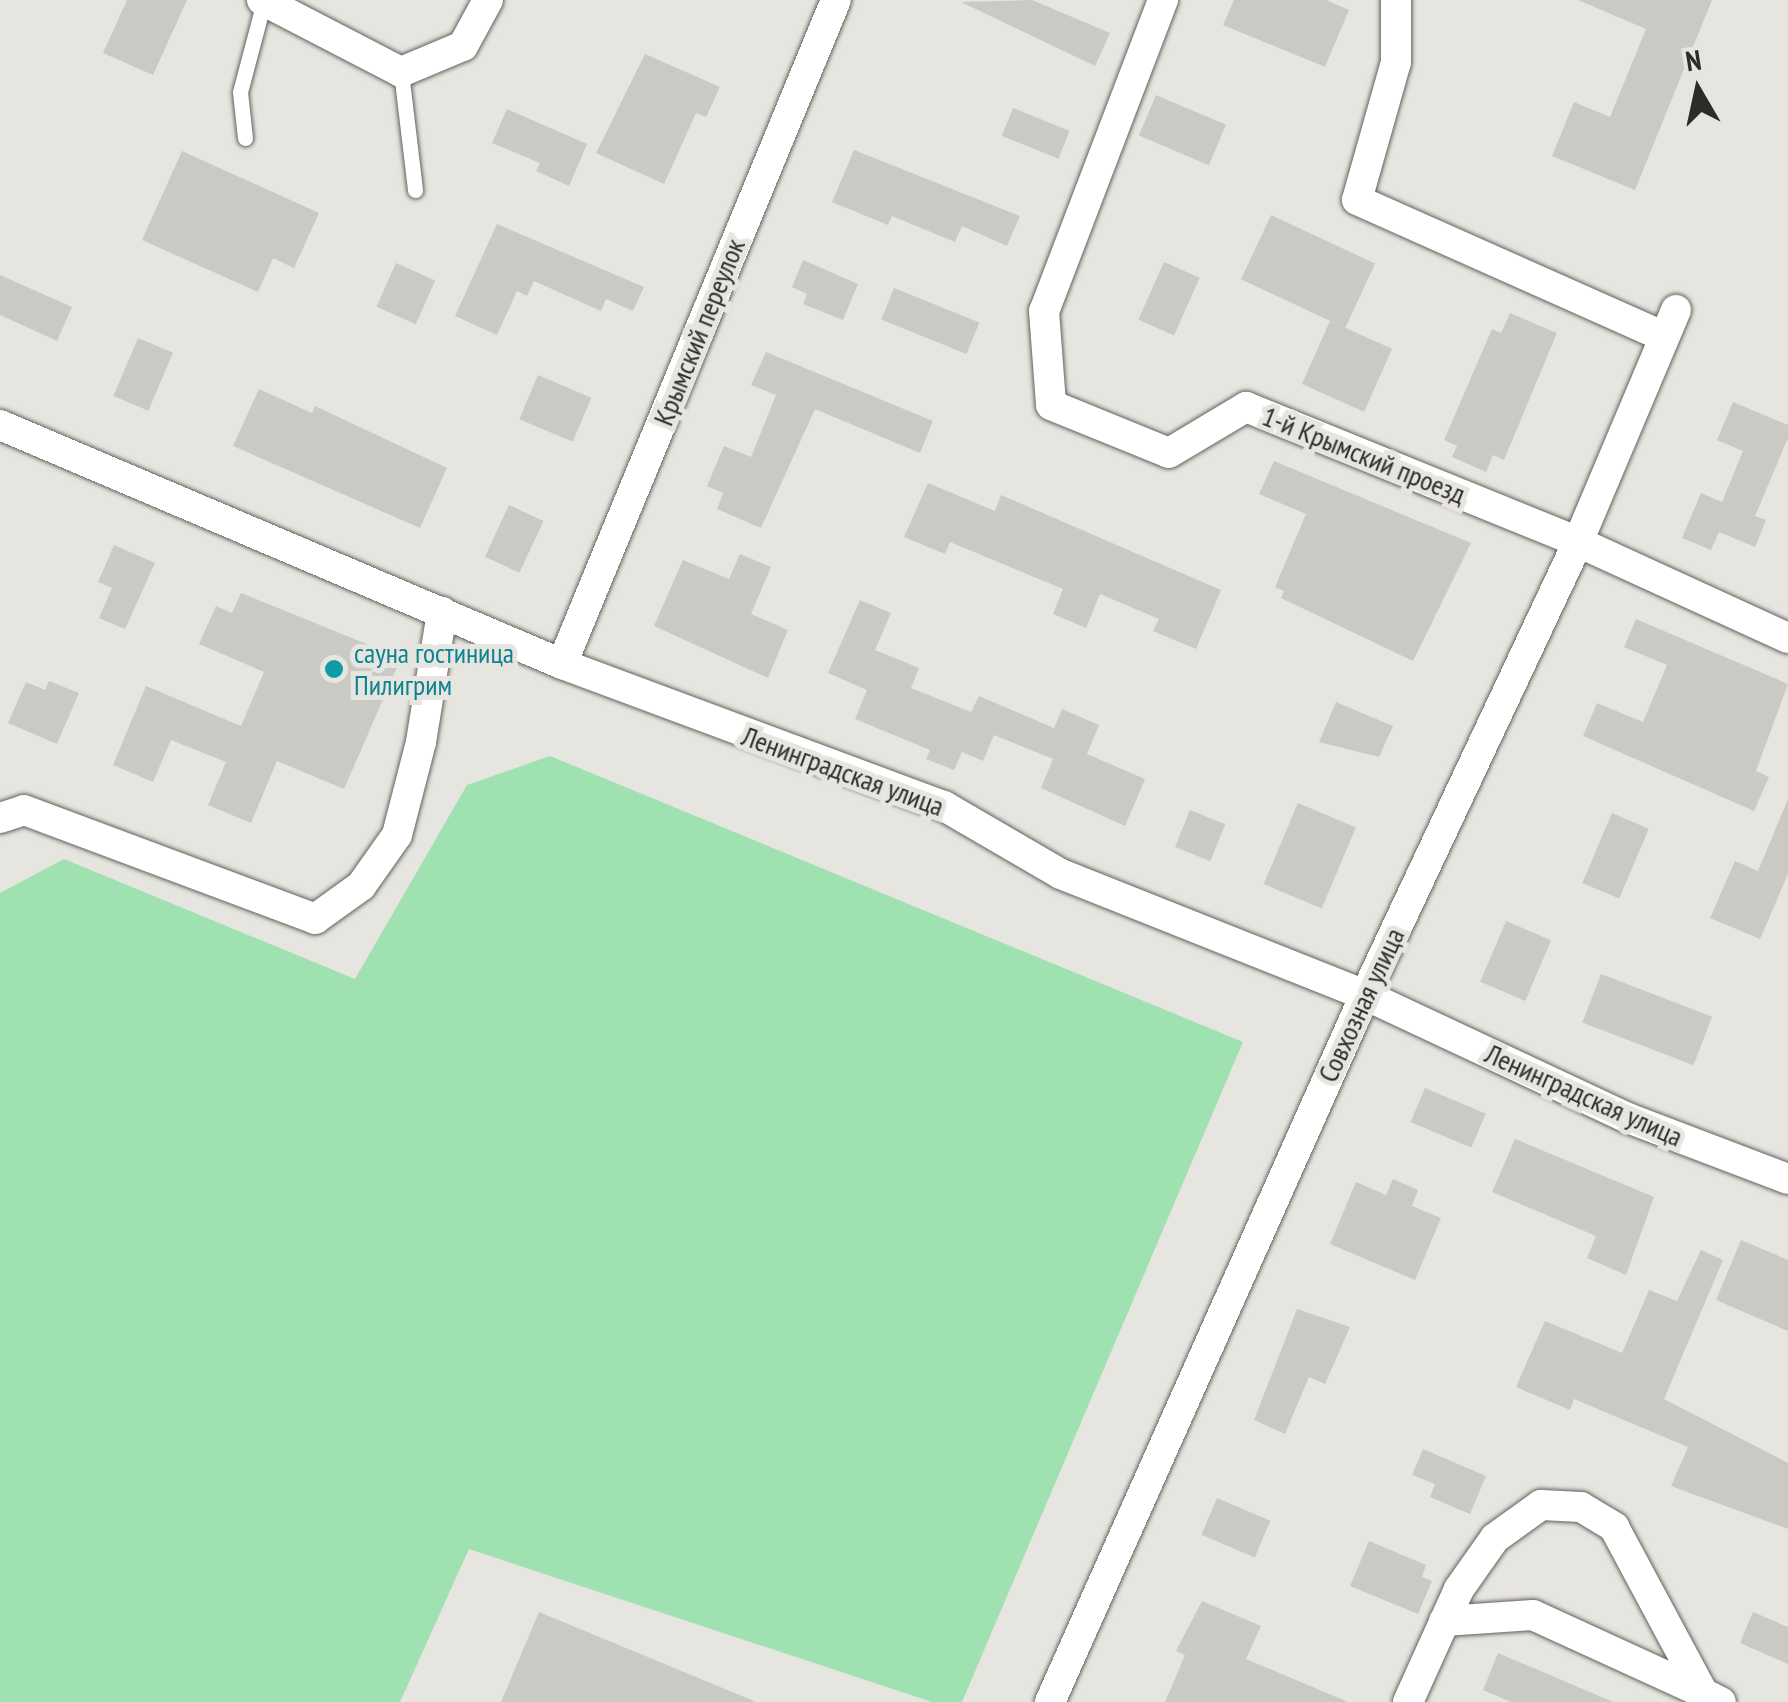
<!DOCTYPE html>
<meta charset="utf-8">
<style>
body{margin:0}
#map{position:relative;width:1788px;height:1702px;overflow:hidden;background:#e7e5df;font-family:"PT Sans Narrow",sans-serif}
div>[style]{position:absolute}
.green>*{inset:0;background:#9fe1b0}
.building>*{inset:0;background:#cac9c3;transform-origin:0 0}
.roads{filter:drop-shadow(0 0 2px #63625d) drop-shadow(0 0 2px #63625d)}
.service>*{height:15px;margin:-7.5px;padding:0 7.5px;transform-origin:7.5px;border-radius:7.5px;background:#fff}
.minor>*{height:30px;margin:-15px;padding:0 15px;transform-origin:15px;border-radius:15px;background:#fff}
.dots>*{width:28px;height:28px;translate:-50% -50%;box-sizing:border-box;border:5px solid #e7e5df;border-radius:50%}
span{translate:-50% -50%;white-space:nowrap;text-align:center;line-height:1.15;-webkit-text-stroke:10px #e7e5df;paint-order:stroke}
.street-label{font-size:28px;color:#2d2c2a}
.culture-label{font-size:28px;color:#0d838f}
.left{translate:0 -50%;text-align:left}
.north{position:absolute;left:1648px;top:40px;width:100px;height:100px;-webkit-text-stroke:8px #e7e5df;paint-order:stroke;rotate:351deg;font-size:28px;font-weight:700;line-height:40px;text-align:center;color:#2d2c2a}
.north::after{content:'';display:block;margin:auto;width:35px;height:45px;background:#2d2c2a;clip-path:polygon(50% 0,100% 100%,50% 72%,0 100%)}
</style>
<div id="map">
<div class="green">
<i style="clip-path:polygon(550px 756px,1243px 1042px,962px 1702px,932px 1702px,469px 1549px,400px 1702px,0 1702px,0 893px,64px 859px,355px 979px,467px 785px)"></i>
</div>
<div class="building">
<i style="clip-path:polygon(127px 0,187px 0,153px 75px,103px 53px)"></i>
<i style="clip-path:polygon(1032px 0,1110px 33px,1095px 66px,961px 2px)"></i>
<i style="clip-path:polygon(1234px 0,1326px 0,1349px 10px,1325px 67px,1223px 25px)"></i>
<i style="clip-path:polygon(1578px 0,1712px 0,1635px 190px,1552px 156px,1574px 102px,1610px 117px,1646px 29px)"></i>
<i style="clip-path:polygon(645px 54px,720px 87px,706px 117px,696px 113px,664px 184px,596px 153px)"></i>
<i style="left:1156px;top:95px;width:76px;height:44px;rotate:23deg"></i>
<i style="left:1013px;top:108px;width:61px;height:30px;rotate:22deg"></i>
<i style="clip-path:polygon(507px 109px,587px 144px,569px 186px,536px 171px,540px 163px,492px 143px)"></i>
<i style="clip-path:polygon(854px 150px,1020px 216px,1007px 246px,962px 226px,955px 242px,892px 216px,888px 225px,832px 202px)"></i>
<i style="clip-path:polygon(182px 151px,319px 213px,294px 268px,273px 258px,258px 292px,142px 240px)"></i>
<i style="left:1271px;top:215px;width:115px;height:71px;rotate:25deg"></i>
<i style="clip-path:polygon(497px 224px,644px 287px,633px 311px,606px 299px,601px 311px,534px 281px,527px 296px,517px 291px,497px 335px,455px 316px)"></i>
<i style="clip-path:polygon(803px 260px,858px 284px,843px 320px,803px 304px,807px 294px,792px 287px)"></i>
<i style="left:1164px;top:262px;width:39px;height:63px;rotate:24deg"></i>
<i style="left:396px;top:263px;width:43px;height:48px;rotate:24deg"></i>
<i style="clip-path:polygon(0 275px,72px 307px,57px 341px,0 315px)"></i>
<i style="left:894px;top:288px;width:92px;height:34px;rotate:22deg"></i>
<i style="clip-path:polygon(1510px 313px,1557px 333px,1504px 460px,1493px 455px,1486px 472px,1452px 457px,1457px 446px,1444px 440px,1492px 329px,1501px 333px)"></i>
<i style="left:1330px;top:321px;width:68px;height:69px;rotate:24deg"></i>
<i style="left:138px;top:338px;width:38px;height:63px;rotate:23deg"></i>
<i style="clip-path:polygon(766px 352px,933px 421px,920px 453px,815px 409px,761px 528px,717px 509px,723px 493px,707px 486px,724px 446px,751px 457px,776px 395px,751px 385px)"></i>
<i style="left:538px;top:375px;width:58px;height:48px;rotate:23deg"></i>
<i style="clip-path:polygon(259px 389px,312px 413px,315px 406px,447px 468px,420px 528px,233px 446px)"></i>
<i style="clip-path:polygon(1733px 402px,1788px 425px,1788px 438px,1755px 516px,1766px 520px,1755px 547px,1719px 532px,1711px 550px,1682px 538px,1701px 493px,1722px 502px,1743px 451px,1717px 440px)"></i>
<i style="clip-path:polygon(1274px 461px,1471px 543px,1413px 661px,1281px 598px,1284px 591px,1275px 587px,1306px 514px,1259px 494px)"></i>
<i style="clip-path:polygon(928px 483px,995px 511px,1001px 495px,1221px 590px,1196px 649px,1153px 631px,1159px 619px,1100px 594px,1086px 628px,1053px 614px,1063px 589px,950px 542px,945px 554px,904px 537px)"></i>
<i style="left:509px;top:505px;width:38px;height:57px;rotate:25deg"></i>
<i style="clip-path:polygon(114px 545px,155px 563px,125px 629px,99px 618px,112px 588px,98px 582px)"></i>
<i style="clip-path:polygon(740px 554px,771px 567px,751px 614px,788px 630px,768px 678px,654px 626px,683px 560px,729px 579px)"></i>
<i style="clip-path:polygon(241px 593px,401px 658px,344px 789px,277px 761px,251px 823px,208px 805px,226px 762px,171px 740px,153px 782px,113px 765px,146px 686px,241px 726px,264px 672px,199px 644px,216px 606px,232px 613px)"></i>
<i style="clip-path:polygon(860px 600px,891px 613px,875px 650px,919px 668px,911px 688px,971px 712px,979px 696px,1054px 728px,1062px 709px,1099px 725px,1087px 754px,1145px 779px,1125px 826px,1041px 788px,1053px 759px,994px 735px,983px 761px,962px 752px,954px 770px,926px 759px,930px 750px,855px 719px,867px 690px,828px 673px)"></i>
<i style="clip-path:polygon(1636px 619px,1788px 684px,1756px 771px,1769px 777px,1754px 811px,1583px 736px,1597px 703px,1643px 722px,1667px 665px,1624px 647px)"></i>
<i style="clip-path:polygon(49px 681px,79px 693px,57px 744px,8px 723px,26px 682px,45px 690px)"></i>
<i style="clip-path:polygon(1336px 702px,1393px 726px,1379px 757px,1319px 742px)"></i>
<i style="clip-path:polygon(1788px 799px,1788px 874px,1760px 939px,1710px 918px,1735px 861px,1758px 871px)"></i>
<i style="left:1298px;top:803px;width:63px;height:88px;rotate:23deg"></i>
<i style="left:1190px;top:810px;width:38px;height:40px;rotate:22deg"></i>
<i style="left:1612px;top:813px;width:40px;height:76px;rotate:23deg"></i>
<i style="left:1506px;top:921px;width:49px;height:66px;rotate:23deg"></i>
<i style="left:1601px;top:974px;width:119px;height:52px;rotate:21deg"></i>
<i style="left:1425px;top:1088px;width:66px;height:37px;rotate:23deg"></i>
<i style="clip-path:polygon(1515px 1139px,1654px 1197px,1626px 1275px,1587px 1258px,1596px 1236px,1492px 1192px)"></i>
<i style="clip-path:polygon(1393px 1179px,1418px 1190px,1412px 1206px,1441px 1218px,1415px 1280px,1330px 1244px,1356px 1182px,1386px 1195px)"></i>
<i style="clip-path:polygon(1741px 1240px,1788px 1260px,1788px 1331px,1716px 1300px)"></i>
<i style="clip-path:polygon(1701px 1250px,1723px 1260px,1664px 1399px,1788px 1463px,1788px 1529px,1671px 1486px,1688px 1447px,1574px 1399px,1570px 1410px,1516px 1387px,1545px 1321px,1622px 1353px,1649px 1290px,1677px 1301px)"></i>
<i style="clip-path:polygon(1297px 1309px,1350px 1327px,1325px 1384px,1309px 1377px,1285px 1434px,1254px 1420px)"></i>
<i style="clip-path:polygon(1423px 1449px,1486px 1476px,1470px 1514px,1430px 1497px,1435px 1484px,1412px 1475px)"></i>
<i style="left:1217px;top:1498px;width:58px;height:40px;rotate:23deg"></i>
<i style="clip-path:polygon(1369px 1541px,1426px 1565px,1422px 1577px,1432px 1581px,1418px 1614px,1350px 1586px)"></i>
<i style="clip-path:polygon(1202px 1601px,1261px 1626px,1246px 1659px,1348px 1702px,1165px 1702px,1185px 1655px,1176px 1651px)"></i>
<i style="clip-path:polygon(539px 1612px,754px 1701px,753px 1702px,501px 1702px)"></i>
<i style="clip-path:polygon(1753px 1612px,1788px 1627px,1788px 1664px,1740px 1643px)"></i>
<i style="clip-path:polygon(1498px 1653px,1613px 1702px,1511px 1702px,1483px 1690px)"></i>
</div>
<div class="roads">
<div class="service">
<i style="left:401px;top:72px;width:119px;rotate:83.2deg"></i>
<i style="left:245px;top:138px;width:46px;rotate:-96.2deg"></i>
<i style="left:240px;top:92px;width:94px;rotate:-75.2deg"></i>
</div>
<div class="minor">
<i style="left:262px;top:0;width:157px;rotate:27.4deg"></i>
<i style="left:401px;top:72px;width:67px;rotate:-22.8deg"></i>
<i style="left:463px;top:46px;width:52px;rotate:-61.5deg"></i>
<i style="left:1163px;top:0;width:333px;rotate:110.9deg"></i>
<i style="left:1044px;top:311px;width:94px;rotate:85.7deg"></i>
<i style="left:1051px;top:405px;width:127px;rotate:22.1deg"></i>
<i style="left:1169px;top:453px;width:90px;rotate:-30.9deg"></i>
<i style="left:1246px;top:407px;width:358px;rotate:22.1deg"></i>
<i style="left:1578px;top:542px;width:231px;rotate:24.6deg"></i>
<i style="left:1396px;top:0;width:62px;rotate:90deg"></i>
<i style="left:1396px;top:62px;width:143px;rotate:105.8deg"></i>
<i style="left:1357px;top:200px;width:336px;rotate:24deg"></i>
<i style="left:0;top:425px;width:611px;rotate:23.04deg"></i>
<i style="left:562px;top:664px;width:408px;rotate:20.4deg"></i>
<i style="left:944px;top:806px;width:135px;rotate:30.2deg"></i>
<i style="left:1061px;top:874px;width:327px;rotate:21.7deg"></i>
<i style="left:1365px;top:995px;width:290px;rotate:25.1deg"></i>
<i style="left:1628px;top:1118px;width:171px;rotate:20.9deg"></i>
<i style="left:562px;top:664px;width:718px;rotate:-67.58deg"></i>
<i style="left:0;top:818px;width:25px;rotate:-18deg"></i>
<i style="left:24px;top:810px;width:311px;rotate:20.5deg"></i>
<i style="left:315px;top:919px;width:57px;rotate:-35.7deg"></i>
<i style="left:361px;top:886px;width:62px;rotate:-54.8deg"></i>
<i style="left:397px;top:835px;width:96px;rotate:-75.5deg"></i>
<i style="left:421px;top:742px;width:132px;rotate:-80.8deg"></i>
<i style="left:1444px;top:1621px;width:89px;rotate:-3.9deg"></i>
<i style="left:1533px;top:1615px;width:187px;rotate:24.6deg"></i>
<i style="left:1050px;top:1702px;width:774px;rotate:-65.98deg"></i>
<i style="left:1365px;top:995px;width:501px;rotate:-64.82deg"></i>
<i style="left:1578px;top:542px;width:252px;rotate:-67.1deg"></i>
<i style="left:1408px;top:1702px;width:124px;rotate:-65.7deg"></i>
<i style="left:1459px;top:1589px;width:62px;rotate:-54.8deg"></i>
<i style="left:1495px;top:1538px;width:57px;rotate:-35.7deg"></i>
<i style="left:1541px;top:1505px;width:40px;rotate:2.9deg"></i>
<i style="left:1581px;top:1507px;width:39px;rotate:31deg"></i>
<i style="left:1614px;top:1527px;width:188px;rotate:61.8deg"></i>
<i style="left:1703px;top:1693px;width:20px;rotate:27deg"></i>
</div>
</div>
<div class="dots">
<i style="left:334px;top:669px;background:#0f9aa8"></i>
</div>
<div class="street-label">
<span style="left:699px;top:332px;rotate:-68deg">Крымский переулок</span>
<span style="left:1364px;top:455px;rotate:22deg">1-й Крымский проезд</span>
<span style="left:843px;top:771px;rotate:20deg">Ленинградская улица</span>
<span style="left:1361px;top:1005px;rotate:-65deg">Совхозная улица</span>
<span style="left:1584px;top:1095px;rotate:24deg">Ленинградская улица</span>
</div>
<div class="culture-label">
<span class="left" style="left:354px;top:669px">сауна гостиница<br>Пилигрим</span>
</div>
<div class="north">N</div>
</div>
